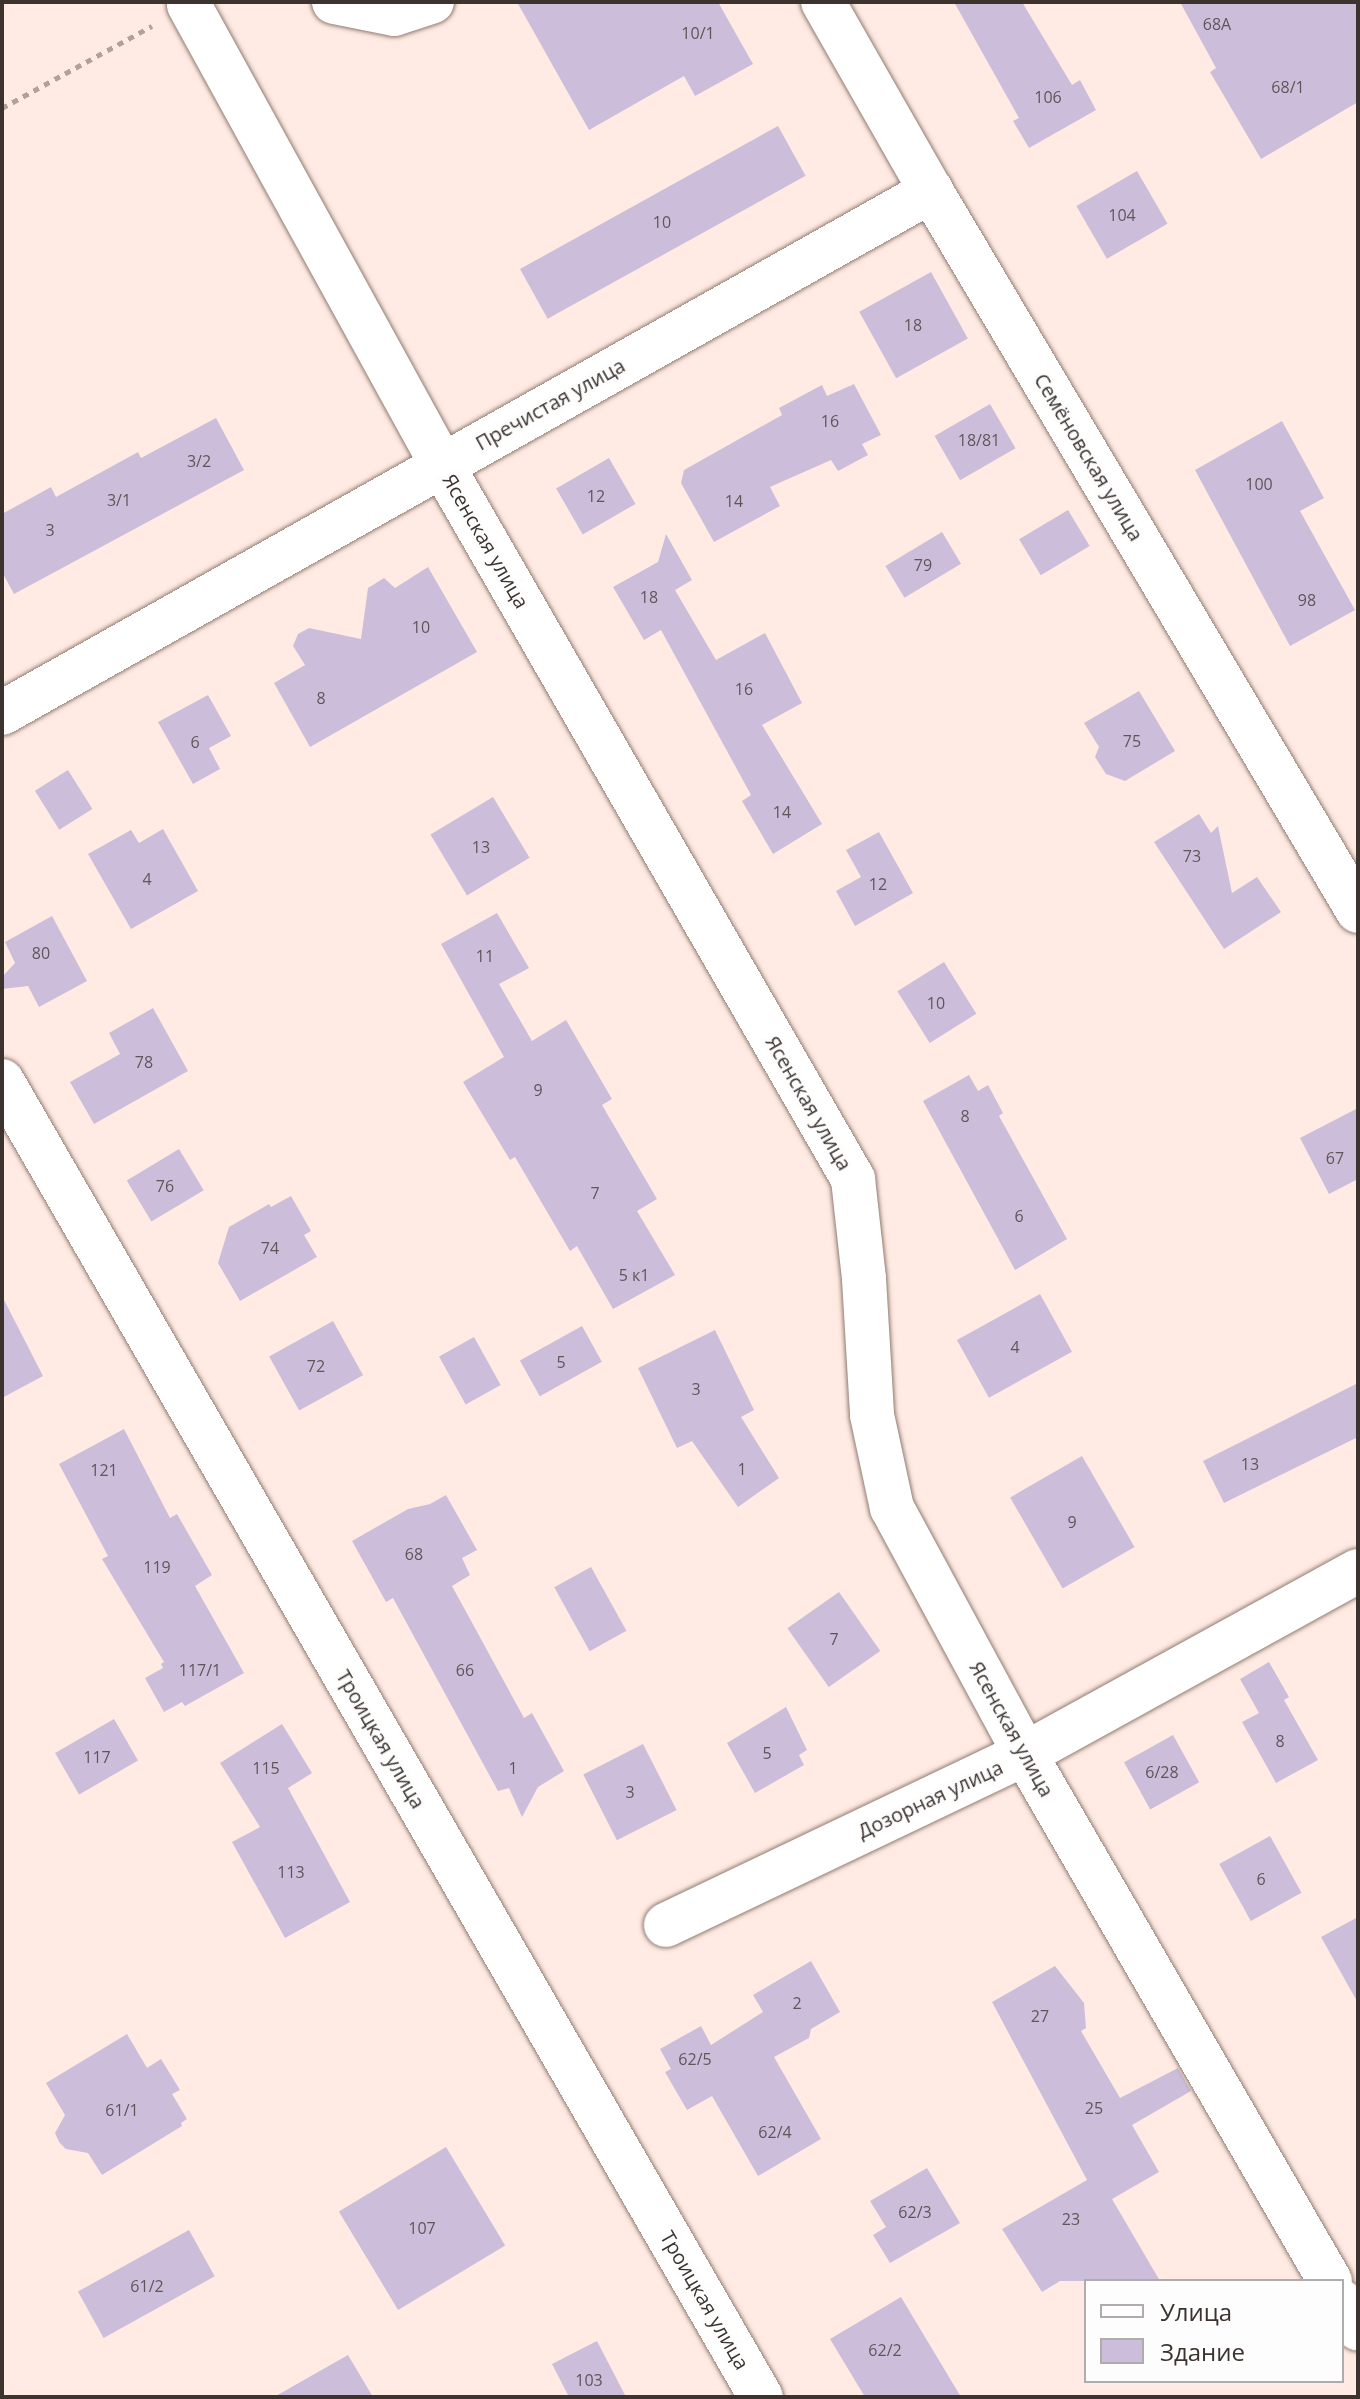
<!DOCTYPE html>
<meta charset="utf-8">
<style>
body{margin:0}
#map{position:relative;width:1360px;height:2399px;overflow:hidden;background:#ffebe3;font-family:"Open Sans",sans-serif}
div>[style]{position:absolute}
.building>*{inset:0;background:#ccbeda;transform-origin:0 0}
.path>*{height:5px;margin-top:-2.5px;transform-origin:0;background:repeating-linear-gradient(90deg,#b1a19b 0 6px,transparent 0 12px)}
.roads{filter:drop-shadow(0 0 2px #917c72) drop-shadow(0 0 2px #917c72)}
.minor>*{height:44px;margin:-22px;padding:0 22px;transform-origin:22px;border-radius:22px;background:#fff}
span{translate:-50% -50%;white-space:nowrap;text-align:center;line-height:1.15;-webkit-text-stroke:7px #fdfdfd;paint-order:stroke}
.number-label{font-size:16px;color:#60565a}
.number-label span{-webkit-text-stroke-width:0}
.street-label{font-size:20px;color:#3c332f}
.frame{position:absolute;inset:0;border:4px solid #3c332f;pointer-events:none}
.legend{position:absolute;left:1084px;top:2279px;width:260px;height:104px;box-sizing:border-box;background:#fdfdfd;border:2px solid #b0acab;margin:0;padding:10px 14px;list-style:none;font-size:24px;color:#3c332f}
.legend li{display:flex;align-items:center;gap:16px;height:40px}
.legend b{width:40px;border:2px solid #b0acab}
</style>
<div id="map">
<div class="building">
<i style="clip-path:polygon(517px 2px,718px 2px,753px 64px,695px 96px,684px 76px,589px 130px)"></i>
<i style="clip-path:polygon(954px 2px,1022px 2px,1072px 85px,1080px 80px,1096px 110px,1029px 148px,1013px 121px,1019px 118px)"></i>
<i style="clip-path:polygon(1180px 2px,1358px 2px,1358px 102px,1261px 159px,1210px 72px,1216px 68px)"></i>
<i style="left:778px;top:126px;width:57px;height:295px;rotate:61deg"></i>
<i style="left:1137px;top:171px;width:61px;height:70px;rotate:60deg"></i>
<i style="left:931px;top:272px;width:76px;height:82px;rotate:61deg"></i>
<i style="clip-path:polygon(854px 384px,881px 435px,862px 444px,868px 455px,838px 471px,831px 460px,770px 487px,780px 506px,714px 542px,681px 483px,684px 470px,782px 415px,779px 408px,822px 385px,827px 396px)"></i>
<i style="left:990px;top:404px;width:51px;height:64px;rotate:60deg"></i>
<i style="clip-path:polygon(216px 418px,244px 470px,14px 594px,2px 572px,2px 514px,51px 487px,56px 497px,138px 452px,141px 458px)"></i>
<i style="clip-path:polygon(1282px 421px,1324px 498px,1300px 511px,1355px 610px,1290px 646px,1195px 470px)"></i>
<i style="left:609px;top:458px;width:53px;height:61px;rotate:60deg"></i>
<i style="left:1068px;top:510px;width:42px;height:57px;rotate:59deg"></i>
<i style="left:942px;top:532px;width:37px;height:66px;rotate:59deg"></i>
<i style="clip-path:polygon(666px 534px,692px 580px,675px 590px,716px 660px,765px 633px,802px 703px,762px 725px,822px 824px,773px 854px,742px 801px,751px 795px,661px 630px,644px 640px,613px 587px,658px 562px)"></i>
<i style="clip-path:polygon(428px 567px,477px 652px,310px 747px,274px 683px,305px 665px,293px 646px,298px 634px,309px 628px,361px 639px,368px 588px,384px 578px,395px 588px)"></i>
<i style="clip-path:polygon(1139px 691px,1175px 751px,1125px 781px,1106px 774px,1095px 757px,1099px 747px,1084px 723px)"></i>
<i style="clip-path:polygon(208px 695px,231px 736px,209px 748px,220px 769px,193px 784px,158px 722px)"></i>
<i style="left:68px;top:770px;width:46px;height:39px;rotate:58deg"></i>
<i style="left:493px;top:797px;width:71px;height:73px;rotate:59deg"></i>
<i style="clip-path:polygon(1199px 814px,1211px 833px,1218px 826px,1232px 893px,1257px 877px,1281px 912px,1224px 949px,1154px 842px)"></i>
<i style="clip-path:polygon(163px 829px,198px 891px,131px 929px,88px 854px,131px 830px,139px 843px)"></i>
<i style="clip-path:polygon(879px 832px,913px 893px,855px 926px,836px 891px,861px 877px,846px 850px)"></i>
<i style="clip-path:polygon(497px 913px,529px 968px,499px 984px,532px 1041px,566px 1020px,612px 1099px,602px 1105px,657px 1199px,637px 1211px,675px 1275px,613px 1309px,577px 1246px,570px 1251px,515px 1157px,510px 1160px,463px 1082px,504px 1057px,441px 944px)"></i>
<i style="clip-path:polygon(52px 916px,87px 981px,39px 1007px,28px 986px,2px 989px,2px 977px,15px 963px,5px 942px)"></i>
<i style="left:944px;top:962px;width:61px;height:55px;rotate:58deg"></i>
<i style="clip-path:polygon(153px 1008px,188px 1071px,94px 1124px,70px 1082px,120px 1054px,109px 1033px)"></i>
<i style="clip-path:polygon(969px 1075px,978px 1091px,988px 1085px,1003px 1113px,999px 1116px,1067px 1239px,1015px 1270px,923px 1101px)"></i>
<i style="clip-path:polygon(1358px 1108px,1358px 1179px,1329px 1194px,1300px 1138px)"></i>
<i style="left:179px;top:1149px;width:48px;height:61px;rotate:59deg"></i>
<i style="clip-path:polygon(291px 1196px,311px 1231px,304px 1235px,317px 1257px,240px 1301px,218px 1263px,229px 1227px,269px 1204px,271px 1207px)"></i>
<i style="left:1040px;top:1294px;width:66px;height:95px;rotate:61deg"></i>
<i style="clip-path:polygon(2px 1296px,43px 1376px,2px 1398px)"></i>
<i style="left:333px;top:1321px;width:62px;height:73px;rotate:61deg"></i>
<i style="left:582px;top:1326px;width:41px;height:71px;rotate:61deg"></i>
<i style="clip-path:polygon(715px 1330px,754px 1410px,741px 1417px,779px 1478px,738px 1507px,692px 1441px,677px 1448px,638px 1368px)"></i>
<i style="left:474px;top:1337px;width:55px;height:40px;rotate:61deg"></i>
<i style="clip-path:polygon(1358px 1383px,1358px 1437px,1224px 1503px,1203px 1461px)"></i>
<i style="clip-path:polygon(124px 1429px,170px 1518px,177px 1514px,212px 1575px,195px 1586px,244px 1673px,185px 1706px,182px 1702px,164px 1712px,145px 1678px,163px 1668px,161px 1664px,164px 1662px,102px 1559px,108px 1556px,59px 1464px)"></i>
<i style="left:1082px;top:1456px;width:105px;height:83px;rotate:60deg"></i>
<i style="clip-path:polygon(446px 1495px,477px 1550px,462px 1558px,470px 1575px,452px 1586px,524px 1718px,532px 1713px,564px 1771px,538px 1787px,522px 1817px,509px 1788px,498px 1791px,393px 1598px,386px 1602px,352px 1541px,408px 1509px,430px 1504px)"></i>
<i style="left:591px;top:1567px;width:73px;height:42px;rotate:61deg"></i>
<i style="left:839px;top:1592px;width:72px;height:63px;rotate:55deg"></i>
<i style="clip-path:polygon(1269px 1662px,1289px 1697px,1284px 1700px,1318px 1760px,1276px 1783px,1242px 1722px,1259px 1713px,1240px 1679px)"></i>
<i style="clip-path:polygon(786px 1707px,807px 1750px,799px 1755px,804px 1765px,755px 1793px,727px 1743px)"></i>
<i style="left:114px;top:1719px;width:48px;height:68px;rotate:60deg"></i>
<i style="clip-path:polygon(282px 1724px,312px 1773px,288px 1788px,350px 1902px,285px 1938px,232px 1842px,260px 1827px,220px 1763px)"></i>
<i style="left:1173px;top:1735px;width:54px;height:56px;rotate:61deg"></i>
<i style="left:643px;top:1744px;width:74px;height:67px;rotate:63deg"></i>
<i style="left:1270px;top:1836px;width:65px;height:58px;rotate:61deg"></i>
<i style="clip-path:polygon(1358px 1917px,1358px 2003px,1321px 1937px)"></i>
<i style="clip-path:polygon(811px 1961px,840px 2012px,811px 2029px,809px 2038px,774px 2057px,821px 2139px,758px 2176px,712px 2096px,687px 2110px,665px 2072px,671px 2069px,660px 2049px,701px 2026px,711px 2045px,763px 2012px,753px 1995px)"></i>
<i style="clip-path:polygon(1055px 1966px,1084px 2003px,1086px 2028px,1081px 2031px,1120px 2098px,1178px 2068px,1191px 2091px,1132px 2125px,1159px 2172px,1112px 2199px,1160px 2281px,1060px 2281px,1042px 2292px,1002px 2229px,1087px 2180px,992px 2002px)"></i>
<i style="clip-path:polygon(127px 2034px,147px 2068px,161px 2059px,180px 2090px,172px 2094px,187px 2119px,181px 2123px,182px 2126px,102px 2175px,88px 2153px,66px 2149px,59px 2142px,55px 2133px,65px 2115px,46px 2083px)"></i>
<i style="left:446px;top:2147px;width:115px;height:125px;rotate:59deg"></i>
<i style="clip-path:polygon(927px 2168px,960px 2223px,890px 2263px,873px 2235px,886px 2227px,870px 2201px)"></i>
<i style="left:189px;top:2230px;width:53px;height:127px;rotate:61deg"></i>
<i style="clip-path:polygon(901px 2297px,961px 2397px,865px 2397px,830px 2339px)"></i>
<i style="clip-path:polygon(597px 2341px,626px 2397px,569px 2397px,552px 2364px)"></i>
<i style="clip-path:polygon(348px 2355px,373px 2397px,274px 2397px)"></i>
</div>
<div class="path">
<i style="left:2px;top:108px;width:171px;rotate:-28.7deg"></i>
</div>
<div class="roads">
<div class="minor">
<i style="left:334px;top:2px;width:61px;rotate:11.3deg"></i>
<i style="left:394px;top:14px;width:40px;rotate:-18deg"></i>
<i style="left:823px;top:2px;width:218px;rotate:60.3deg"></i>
<i style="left:931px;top:191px;width:837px;rotate:59.33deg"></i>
<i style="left:189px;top:5px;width:525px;rotate:61.19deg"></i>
<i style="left:442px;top:465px;width:824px;rotate:60.07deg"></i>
<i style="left:853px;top:1179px;width:101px;rotate:83.7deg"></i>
<i style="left:864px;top:1279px;width:136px;rotate:86.6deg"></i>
<i style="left:872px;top:1415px;width:95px;rotate:77.9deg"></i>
<i style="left:892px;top:1508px;width:280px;rotate:61.6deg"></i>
<i style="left:1025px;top:1754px;width:609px;rotate:59.94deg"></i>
<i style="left:2px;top:713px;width:1066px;rotate:-29.33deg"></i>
<i style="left:2px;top:1081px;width:1519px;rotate:60.03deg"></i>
<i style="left:666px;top:1925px;width:398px;rotate:-25.5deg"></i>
<i style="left:1025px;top:1754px;width:380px;rotate:-28.8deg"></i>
<i style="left:1342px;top:2302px;width:31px;rotate:59deg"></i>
</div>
</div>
<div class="number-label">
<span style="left:1217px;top:24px">68А</span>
<span style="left:698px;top:33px">10/1</span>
<span style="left:1288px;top:87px">68/1</span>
<span style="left:1048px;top:97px">106</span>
<span style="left:1122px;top:215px">104</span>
<span style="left:662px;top:222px">10</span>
<span style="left:913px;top:325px">18</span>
<span style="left:830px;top:421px">16</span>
<span style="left:979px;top:440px">18/81</span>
<span style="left:199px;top:461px">3/2</span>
<span style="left:1259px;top:484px">100</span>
<span style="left:596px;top:496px">12</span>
<span style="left:119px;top:500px">3/1</span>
<span style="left:734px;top:501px">14</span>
<span style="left:50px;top:530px">3</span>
<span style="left:923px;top:565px">79</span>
<span style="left:649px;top:597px">18</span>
<span style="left:1307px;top:600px">98</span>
<span style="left:421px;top:627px">10</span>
<span style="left:744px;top:689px">16</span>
<span style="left:321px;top:698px">8</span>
<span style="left:1132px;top:741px">75</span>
<span style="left:195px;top:742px">6</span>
<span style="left:782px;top:812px">14</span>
<span style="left:481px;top:847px">13</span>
<span style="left:1192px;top:856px">73</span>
<span style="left:147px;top:879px">4</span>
<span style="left:878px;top:884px">12</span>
<span style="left:41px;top:953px">80</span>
<span style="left:485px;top:956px">11</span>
<span style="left:936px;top:1003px">10</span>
<span style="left:144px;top:1062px">78</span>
<span style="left:538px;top:1090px">9</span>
<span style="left:965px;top:1116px">8</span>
<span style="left:1335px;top:1158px">67</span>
<span style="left:165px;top:1186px">76</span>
<span style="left:595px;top:1193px">7</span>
<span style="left:1019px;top:1216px">6</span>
<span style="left:270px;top:1248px">74</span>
<span style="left:634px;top:1275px">5 к1</span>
<span style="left:1015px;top:1347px">4</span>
<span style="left:561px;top:1362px">5</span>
<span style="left:316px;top:1366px">72</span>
<span style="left:696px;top:1389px">3</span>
<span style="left:1250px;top:1464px">13</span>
<span style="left:742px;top:1469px">1</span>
<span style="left:104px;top:1470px">121</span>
<span style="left:1072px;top:1522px">9</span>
<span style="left:414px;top:1554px">68</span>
<span style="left:157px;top:1567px">119</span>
<span style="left:834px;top:1639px">7</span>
<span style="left:200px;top:1670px">117/1</span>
<span style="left:465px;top:1670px">66</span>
<span style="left:1280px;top:1741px">8</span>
<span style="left:767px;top:1753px">5</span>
<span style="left:97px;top:1757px">117</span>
<span style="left:266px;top:1768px">115</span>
<span style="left:513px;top:1768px">1</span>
<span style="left:1162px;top:1772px">6/28</span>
<span style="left:630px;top:1792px">3</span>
<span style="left:291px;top:1872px">113</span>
<span style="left:1261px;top:1879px">6</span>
<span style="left:797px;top:2003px">2</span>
<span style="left:1040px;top:2016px">27</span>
<span style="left:695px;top:2059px">62/5</span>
<span style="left:1094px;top:2108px">25</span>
<span style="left:122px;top:2110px">61/1</span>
<span style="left:775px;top:2132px">62/4</span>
<span style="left:915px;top:2212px">62/3</span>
<span style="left:1071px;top:2219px">23</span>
<span style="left:422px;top:2228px">107</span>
<span style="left:147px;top:2286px">61/2</span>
<span style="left:885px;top:2350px">62/2</span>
<span style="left:589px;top:2380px">103</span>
</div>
<div class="street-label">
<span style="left:550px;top:404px;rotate:-29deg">Пречистая улица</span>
<span style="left:1089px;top:457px;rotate:59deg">Семёновская улица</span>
<span style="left:486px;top:541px;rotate:60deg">Ясенская улица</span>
<span style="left:809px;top:1103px;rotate:60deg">Ясенская улица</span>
<span style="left:1012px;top:1729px;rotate:61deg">Ясенская улица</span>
<span style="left:381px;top:1739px;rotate:60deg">Троицкая улица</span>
<span style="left:930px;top:1799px;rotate:-25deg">Дозорная улица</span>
<span style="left:705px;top:2300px;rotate:60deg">Троицкая улица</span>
</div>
<div class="frame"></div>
<ul class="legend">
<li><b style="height:10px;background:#fff"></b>Улица</li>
<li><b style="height:22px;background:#ccbeda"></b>Здание</li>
</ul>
</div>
